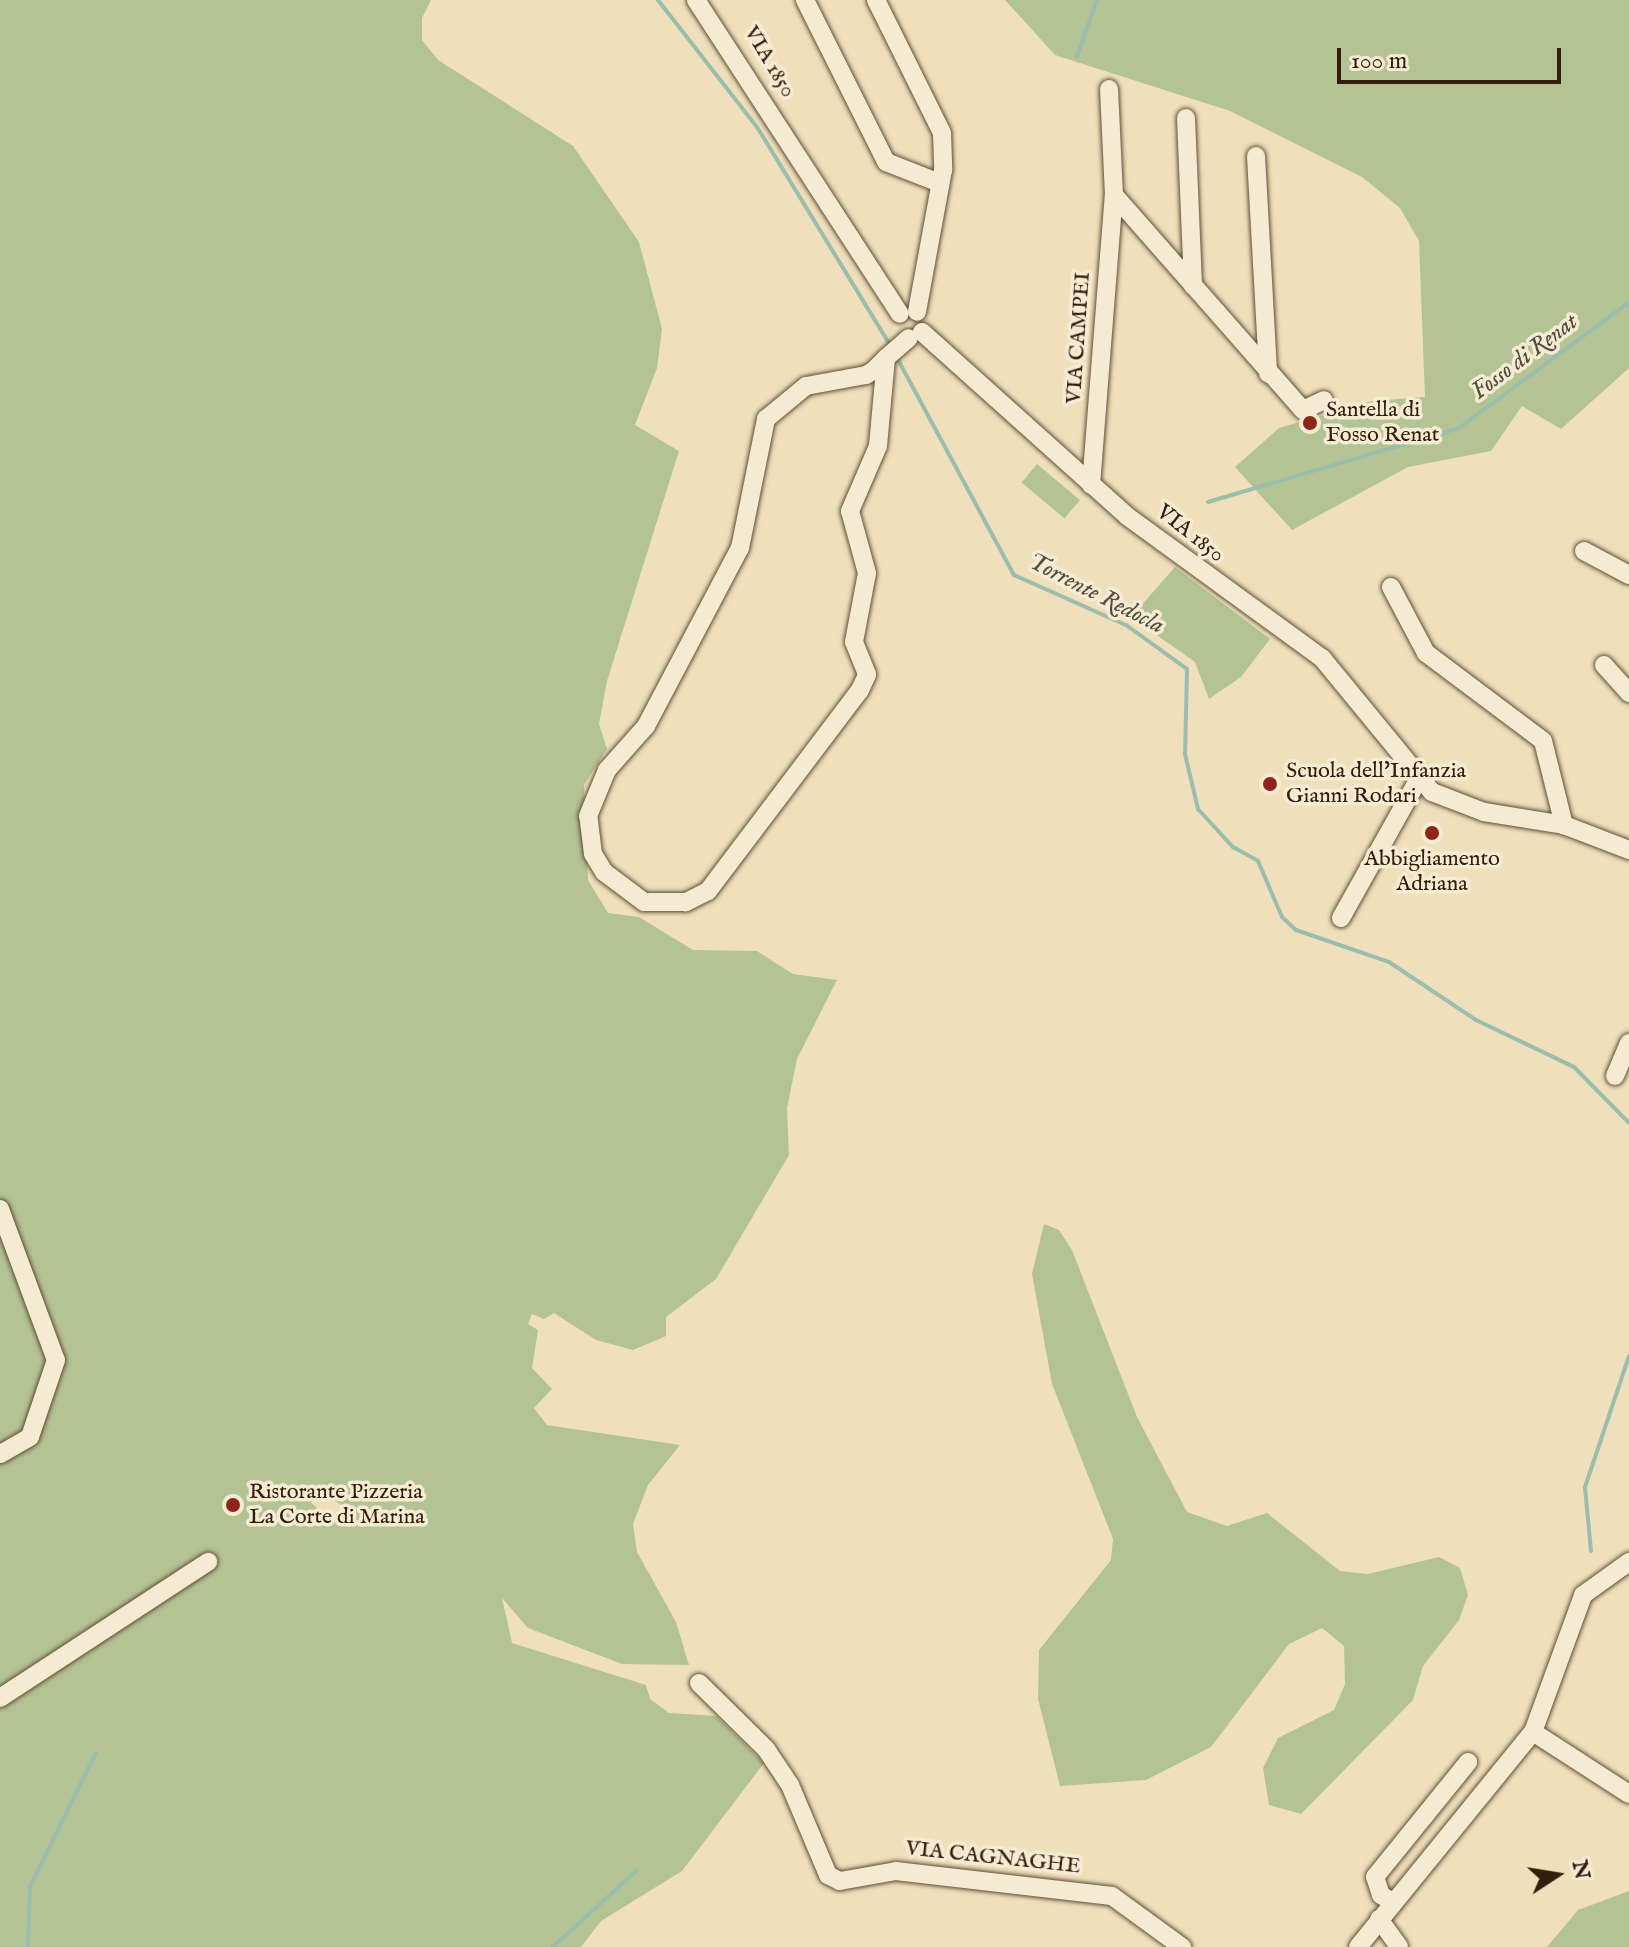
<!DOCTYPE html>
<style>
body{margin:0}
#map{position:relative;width:1629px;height:1947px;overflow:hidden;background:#efe0bb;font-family:"IM FELL English",serif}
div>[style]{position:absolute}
.green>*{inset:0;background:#b4c394;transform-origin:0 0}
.stream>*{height:4px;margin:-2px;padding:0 2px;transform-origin:2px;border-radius:2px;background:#9abdac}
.roads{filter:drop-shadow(0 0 2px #634e38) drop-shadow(0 0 2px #634e38)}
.minor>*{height:18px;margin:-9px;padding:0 9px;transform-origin:9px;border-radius:9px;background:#f5ebd3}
.dots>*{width:22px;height:22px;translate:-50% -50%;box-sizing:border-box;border:4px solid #f5ebd3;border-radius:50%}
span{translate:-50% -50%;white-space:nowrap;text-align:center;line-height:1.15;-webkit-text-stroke:7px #f5ebd3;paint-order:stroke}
.street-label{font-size:22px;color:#341d0c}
.poi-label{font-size:22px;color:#341d0c}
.left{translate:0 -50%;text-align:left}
.water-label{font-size:24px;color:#534d3c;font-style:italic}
.north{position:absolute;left:1517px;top:1835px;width:80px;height:80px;-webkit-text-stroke:6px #f5ebd3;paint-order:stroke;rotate:78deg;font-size:22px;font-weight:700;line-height:32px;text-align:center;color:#341d0c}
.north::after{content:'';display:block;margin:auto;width:28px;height:36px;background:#341d0c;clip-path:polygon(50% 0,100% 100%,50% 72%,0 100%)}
.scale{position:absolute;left:1337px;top:48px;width:224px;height:36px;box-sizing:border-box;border:4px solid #341d0c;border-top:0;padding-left:10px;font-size:24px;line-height:28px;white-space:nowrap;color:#341d0c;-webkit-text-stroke:6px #f5ebd3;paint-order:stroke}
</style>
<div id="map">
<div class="green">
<i style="clip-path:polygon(evenodd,0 0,431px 0,422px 18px,422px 40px,438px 60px,573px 146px,639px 242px,662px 329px,657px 368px,635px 425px,679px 451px,607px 681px,599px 724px,607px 749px,584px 785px,588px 880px,608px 913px,639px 917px,693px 950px,757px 951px,793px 974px,837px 980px,797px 1059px,787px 1108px,789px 1155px,716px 1279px,666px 1317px,666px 1336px,633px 1350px,596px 1340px,554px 1313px,544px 1319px,532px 1314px,528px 1324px,538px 1330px,532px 1368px,552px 1389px,534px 1408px,547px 1425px,680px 1445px,648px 1485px,633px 1524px,637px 1552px,676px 1622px,689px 1665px,622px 1664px,528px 1628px,502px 1598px,512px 1643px,646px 1685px,650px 1699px,669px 1713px,716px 1716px,764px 1763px,682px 1871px,601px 1921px,581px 1947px,0 1947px,0 0,321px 1491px,350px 1511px,338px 1524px,311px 1503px,321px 1491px)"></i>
<i style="clip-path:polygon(1005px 0,1629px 0,1629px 368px,1561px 429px,1522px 406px,1491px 451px,1408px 467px,1292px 530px,1235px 467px,1279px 428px,1372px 401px,1425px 397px,1419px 241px,1400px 208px,1362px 177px,1230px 111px,1055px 55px)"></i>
<i style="left:1037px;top:464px;width:56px;height:24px;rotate:40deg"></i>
<i style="clip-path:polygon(1175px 567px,1270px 639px,1241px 677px,1209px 699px,1195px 662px,1131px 617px)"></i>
<i style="clip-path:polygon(1044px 1224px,1059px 1230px,1072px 1250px,1137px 1417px,1187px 1512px,1227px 1526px,1267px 1513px,1340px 1571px,1368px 1574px,1439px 1557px,1460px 1568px,1468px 1595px,1459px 1620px,1423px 1666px,1413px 1700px,1301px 1814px,1269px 1805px,1263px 1768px,1278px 1738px,1334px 1710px,1345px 1684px,1344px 1646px,1322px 1628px,1289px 1644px,1211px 1747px,1146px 1780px,1060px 1786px,1038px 1699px,1039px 1650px,1111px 1560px,1113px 1539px,1052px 1384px,1032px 1274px)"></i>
<i style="clip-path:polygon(1629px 1891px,1629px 1947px,1547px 1947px,1578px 1910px)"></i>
</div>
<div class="stream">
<i style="left:658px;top:0;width:161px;rotate:52.1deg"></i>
<i style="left:757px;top:127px;width:255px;rotate:58.6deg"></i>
<i style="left:1077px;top:56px;width:59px;rotate:-70.3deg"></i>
<i style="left:896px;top:356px;width:249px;rotate:61.7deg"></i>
<i style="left:1014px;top:575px;width:123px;rotate:24.1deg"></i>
<i style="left:1126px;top:625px;width:75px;rotate:35.8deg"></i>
<i style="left:1187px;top:669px;width:85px;rotate:91.3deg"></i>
<i style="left:1185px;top:754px;width:57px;rotate:76.7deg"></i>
<i style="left:1198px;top:809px;width:52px;rotate:47.4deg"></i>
<i style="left:1233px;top:847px;width:29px;rotate:29deg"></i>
<i style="left:1258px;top:861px;width:61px;rotate:66.8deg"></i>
<i style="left:1282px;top:917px;width:19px;rotate:43deg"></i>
<i style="left:1296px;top:930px;width:98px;rotate:19deg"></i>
<i style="left:1389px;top:962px;width:105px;rotate:33.7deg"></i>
<i style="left:1476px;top:1020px;width:109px;rotate:25.6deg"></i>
<i style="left:1574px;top:1067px;width:78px;rotate:45.5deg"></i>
<i style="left:1208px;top:502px;width:262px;rotate:-16.4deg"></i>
<i style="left:1459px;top:428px;width:212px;rotate:-36.5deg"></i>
<i style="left:1591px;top:1551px;width:64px;rotate:-95.4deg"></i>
<i style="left:1585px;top:1487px;width:138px;rotate:-71.4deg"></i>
<i style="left:28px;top:1947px;width:60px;rotate:-88.1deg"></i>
<i style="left:30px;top:1887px;width:150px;rotate:-63.9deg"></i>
<i style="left:553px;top:1947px;width:114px;rotate:-42.5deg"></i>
</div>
<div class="roads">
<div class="minor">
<i style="left:696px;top:0;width:374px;rotate:57deg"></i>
<i style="left:805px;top:0;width:181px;rotate:63.4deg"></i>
<i style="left:886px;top:162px;width:58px;rotate:21.3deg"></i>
<i style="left:876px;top:0;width:148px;rotate:63.6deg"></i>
<i style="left:942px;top:133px;width:37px;rotate:88deg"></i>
<i style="left:943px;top:170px;width:144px;rotate:100.4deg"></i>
<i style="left:1109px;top:89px;width:106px;rotate:87.3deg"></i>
<i style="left:1186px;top:118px;width:168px;rotate:87.6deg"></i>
<i style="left:1256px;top:156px;width:218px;rotate:86.8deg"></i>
<i style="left:922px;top:332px;width:275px;rotate:41.9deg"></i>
<i style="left:1127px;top:516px;width:241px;rotate:36.1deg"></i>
<i style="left:1322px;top:658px;width:173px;rotate:50.6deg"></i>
<i style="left:1432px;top:792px;width:56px;rotate:21deg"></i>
<i style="left:1484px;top:812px;width:81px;rotate:9.2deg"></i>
<i style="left:1564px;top:825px;width:70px;rotate:21deg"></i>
<i style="left:886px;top:358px;width:88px;rotate:95.2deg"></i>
<i style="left:878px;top:446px;width:71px;rotate:113.3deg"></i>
<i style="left:850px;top:511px;width:64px;rotate:74.7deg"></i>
<i style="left:867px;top:573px;width:70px;rotate:100.7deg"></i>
<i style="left:854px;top:642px;width:35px;rotate:68deg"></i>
<i style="left:867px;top:675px;width:17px;rotate:115deg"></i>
<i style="left:860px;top:690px;width:252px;rotate:127.1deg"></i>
<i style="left:708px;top:891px;width:25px;rotate:153deg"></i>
<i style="left:686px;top:902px;width:42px;rotate:180deg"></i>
<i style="left:644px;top:902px;width:50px;rotate:-143.1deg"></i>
<i style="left:604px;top:872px;width:21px;rotate:-121deg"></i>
<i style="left:593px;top:854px;width:38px;rotate:-97deg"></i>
<i style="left:588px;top:816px;width:50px;rotate:-67.6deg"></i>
<i style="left:607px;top:770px;width:59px;rotate:-48.4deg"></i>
<i style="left:646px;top:726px;width:201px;rotate:-62.2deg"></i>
<i style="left:740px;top:548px;width:132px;rotate:-78.6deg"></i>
<i style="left:766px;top:419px;width:52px;rotate:-39.5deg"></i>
<i style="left:806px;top:386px;width:61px;rotate:-10.4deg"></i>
<i style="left:866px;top:375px;width:8px;rotate:-30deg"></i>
<i style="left:873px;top:371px;width:18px;rotate:-45deg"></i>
<i style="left:886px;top:358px;width:30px;rotate:-41deg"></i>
<i style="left:1091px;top:485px;width:291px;rotate:-85.5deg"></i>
<i style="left:1114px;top:195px;width:286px;rotate:48.7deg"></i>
<i style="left:1303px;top:410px;width:23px;rotate:-25deg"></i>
<i style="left:1584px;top:551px;width:51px;rotate:28.1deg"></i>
<i style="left:1391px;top:587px;width:75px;rotate:62.1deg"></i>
<i style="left:1426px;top:653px;width:146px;rotate:36.9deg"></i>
<i style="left:1543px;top:741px;width:87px;rotate:76deg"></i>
<i style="left:1604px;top:665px;width:38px;rotate:48deg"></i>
<i style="left:1341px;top:918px;width:158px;rotate:-60.8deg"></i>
<i style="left:1615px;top:1076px;width:36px;rotate:-67deg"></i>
<i style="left:0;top:1209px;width:161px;rotate:69.7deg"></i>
<i style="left:56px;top:1360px;width:81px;rotate:108.7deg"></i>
<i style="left:30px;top:1437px;width:34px;rotate:150deg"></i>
<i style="left:699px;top:1683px;width:94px;rotate:44.6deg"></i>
<i style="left:766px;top:1749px;width:43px;rotate:56.3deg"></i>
<i style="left:790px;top:1785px;width:98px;rotate:67.1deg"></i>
<i style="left:828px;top:1875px;width:13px;rotate:27deg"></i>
<i style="left:840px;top:1881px;width:57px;rotate:-10.1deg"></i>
<i style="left:896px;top:1871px;width:217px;rotate:6.6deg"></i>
<i style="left:1112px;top:1896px;width:87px;rotate:36.1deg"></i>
<i style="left:0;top:1698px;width:249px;rotate:-33.2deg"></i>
<i style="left:1533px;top:1732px;width:114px;rotate:32.9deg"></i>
<i style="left:1393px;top:1902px;width:14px;rotate:-150deg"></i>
<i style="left:1381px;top:1895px;width:19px;rotate:-108deg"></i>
<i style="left:1375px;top:1877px;width:148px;rotate:-51deg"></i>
<i style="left:1379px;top:1919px;width:34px;rotate:54deg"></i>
<i style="left:1358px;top:1947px;width:277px;rotate:-50.9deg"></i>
<i style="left:1533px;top:1732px;width:146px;rotate:-69.9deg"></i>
<i style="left:1583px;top:1595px;width:57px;rotate:-35.7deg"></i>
</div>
</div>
<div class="dots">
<i style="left:1310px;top:423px;background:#8f2418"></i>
<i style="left:1270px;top:784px;background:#8f2418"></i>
<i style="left:1432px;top:833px;background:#8f2418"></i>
<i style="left:233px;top:1505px;background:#8f2418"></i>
</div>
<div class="street-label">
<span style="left:769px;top:62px;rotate:59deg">VIA 1850</span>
<span style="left:1079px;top:338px;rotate:-86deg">VIA CAMPEI</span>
<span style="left:1190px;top:534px;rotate:38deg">VIA 1850</span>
<span style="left:993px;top:1858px;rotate:6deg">VIA CAGNAGHE</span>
</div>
<div class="poi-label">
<span class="left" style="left:1326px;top:423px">Santella di<br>Fosso Renat</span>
<span class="left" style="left:1286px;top:784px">Scuola dell'Infanzia<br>Gianni Rodari</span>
<span style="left:1432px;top:872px">Abbigliamento<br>Adriana</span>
<span class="left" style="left:249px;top:1505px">Ristorante Pizzeria<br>La Corte di Marina</span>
</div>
<div class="water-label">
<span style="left:1525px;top:357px;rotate:-37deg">Fosso di Renat</span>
<span style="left:1096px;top:594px;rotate:27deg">Torrente Redocla</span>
</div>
<div class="north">N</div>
<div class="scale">100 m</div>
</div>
